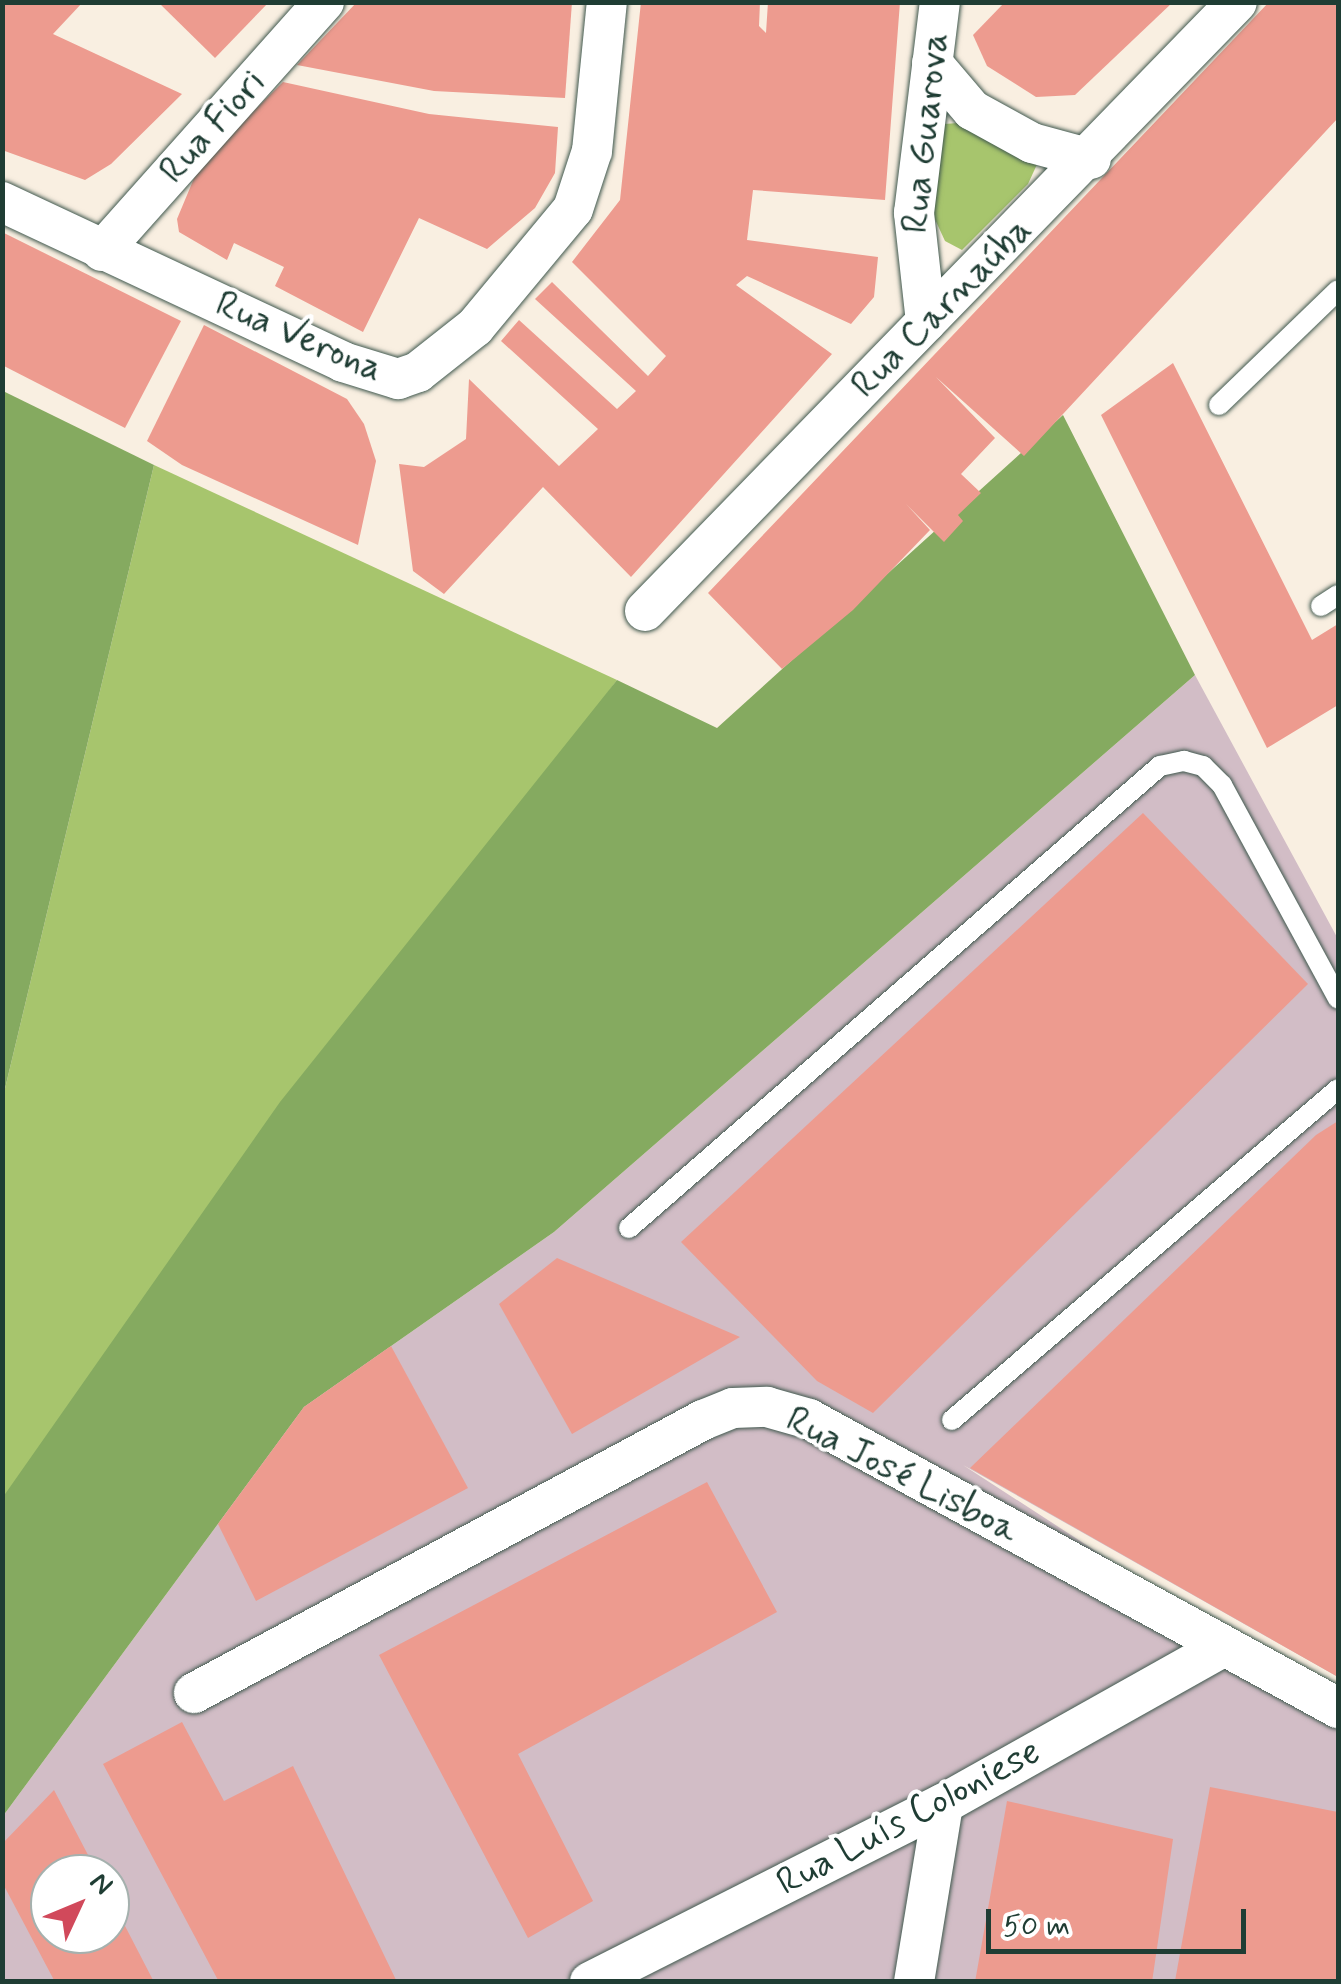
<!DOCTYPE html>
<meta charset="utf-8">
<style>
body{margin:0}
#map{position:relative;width:1341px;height:1984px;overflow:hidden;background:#f9efe1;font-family:Mynerve,sans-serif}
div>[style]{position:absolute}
.industrial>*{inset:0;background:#d2bdc6}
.green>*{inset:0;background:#a7c56d}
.forest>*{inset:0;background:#85aa60}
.building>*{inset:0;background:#ed9b8f}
.roads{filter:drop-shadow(0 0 2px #40584e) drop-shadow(0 0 2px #40584e)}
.service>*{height:20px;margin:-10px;padding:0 10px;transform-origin:10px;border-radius:10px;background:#fff}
.minor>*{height:40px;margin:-20px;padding:0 20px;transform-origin:20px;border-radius:20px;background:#fff}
span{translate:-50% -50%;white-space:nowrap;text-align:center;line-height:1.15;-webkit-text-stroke:8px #fff;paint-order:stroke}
.street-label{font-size:38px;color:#1f3d34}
.frame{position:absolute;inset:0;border:5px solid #1f3d34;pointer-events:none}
.north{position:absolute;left:30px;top:1854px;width:100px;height:100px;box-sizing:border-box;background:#fff;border:2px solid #a5b1ae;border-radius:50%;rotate:46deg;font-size:28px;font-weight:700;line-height:40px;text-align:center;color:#1f3d34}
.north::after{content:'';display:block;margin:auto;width:35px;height:45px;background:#d1495b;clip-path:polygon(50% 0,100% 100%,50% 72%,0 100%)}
.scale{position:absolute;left:986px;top:1909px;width:260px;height:45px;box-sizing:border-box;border:5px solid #1f3d34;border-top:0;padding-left:12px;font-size:30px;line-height:35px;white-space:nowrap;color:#1f3d34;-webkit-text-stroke:8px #fff;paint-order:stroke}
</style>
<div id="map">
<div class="industrial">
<i style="clip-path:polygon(evenodd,1195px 675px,1338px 939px,1338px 1677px,963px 1465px,1338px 1708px,1338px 1981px,3px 1982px,3px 1816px,304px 1407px,554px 1232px,1195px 675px,50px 1874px,110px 1874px,110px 1934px,50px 1934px,50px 1874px)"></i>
</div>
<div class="green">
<i style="clip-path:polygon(973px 122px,1039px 160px,1028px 184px,962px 250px,945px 241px,933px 215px,944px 124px)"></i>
<i style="clip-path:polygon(154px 465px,617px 680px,3px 1517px,3px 1097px)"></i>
</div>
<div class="forest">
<i style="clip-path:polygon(3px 391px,154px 465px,3px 1097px)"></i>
<i style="clip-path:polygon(1063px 415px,1195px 675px,554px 1232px,304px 1407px,3px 1816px,3px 1497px,280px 1102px,617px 680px,717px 728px)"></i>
</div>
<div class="building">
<i style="clip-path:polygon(2px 2px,83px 2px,53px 34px,182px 94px,111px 164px,85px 180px,2px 150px)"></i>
<i style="clip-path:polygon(158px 2px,269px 2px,215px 58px)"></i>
<i style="clip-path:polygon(357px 2px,572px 2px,565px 98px,434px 91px,297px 65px)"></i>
<i style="clip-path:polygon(641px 2px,760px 2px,759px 26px,766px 33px,768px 2px,900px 2px,885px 200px,753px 190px,747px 240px,878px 257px,874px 297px,851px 324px,747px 276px,736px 285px,832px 354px,631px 577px,543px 487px,444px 594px,413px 571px,399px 464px,424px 467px,466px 439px,469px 379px,559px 466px,598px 429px,501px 341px,519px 320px,617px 409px,636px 391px,535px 299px,552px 282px,648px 376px,666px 356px,572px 262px,620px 200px)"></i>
<i style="clip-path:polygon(1005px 2px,1173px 2px,1075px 95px,1036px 97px,987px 66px,973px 35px)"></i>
<i style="clip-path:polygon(1269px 2px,1338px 2px,1338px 118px,1024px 456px,936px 377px,995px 438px,961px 474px,981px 493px,958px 515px,963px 521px,944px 542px,906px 504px,930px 530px,853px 610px,782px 669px,708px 593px)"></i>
<i style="clip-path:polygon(283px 82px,429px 114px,558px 127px,555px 173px,535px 208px,487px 249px,419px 218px,363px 332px,275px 286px,284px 267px,234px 243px,227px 260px,179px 232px,177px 219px,200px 164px)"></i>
<i style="clip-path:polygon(2px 232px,181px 321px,125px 428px,2px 365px)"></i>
<i style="clip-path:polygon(204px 325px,347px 399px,364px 424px,376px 461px,358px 545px,182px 465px,147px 441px)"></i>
<i style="clip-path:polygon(1173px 363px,1312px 640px,1338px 624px,1338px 705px,1267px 748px,1101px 415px)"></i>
<i style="clip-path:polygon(1143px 813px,1308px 984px,873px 1413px,817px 1381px,681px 1242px)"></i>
<i style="clip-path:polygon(1338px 1121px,1338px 1677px,970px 1468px,1316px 1135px)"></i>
<i style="clip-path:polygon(557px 1258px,740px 1337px,572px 1434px,499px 1304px)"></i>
<i style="clip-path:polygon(391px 1346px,468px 1488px,256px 1601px,218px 1524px,304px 1407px)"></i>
<i style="clip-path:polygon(707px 1482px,777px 1612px,518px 1754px,593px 1901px,528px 1938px,379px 1655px)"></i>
<i style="clip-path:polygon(182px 1722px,224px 1801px,293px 1766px,397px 1982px,219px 1982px,103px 1764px)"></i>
<i style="clip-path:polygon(1210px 1787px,1338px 1812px,1336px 1982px,1175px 1981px)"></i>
<i style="clip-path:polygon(54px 1790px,98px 1874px,50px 1874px,50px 1934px,110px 1934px,110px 1897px,154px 1982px,55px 1982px,2px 1882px,2px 1844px)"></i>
<i style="clip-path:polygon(1007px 1801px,1173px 1839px,1152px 1982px,975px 1982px)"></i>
</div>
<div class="roads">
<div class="service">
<i style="left:1219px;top:405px;width:165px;rotate:-44deg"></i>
<i style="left:1321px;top:606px;width:20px;rotate:-33deg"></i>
<i style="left:629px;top:1228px;width:704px;rotate:-41.03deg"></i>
<i style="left:1160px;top:766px;width:25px;rotate:-12deg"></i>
<i style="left:1184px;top:761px;width:20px;rotate:15deg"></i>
<i style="left:1203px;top:766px;width:27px;rotate:45deg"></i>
<i style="left:1222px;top:785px;width:243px;rotate:61.5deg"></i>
<i style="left:952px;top:1420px;width:508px;rotate:-40.61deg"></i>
</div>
<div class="minor">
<i style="left:932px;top:63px;width:62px;rotate:49.6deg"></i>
<i style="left:972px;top:110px;width:68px;rotate:28.8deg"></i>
<i style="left:1032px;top:143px;width:61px;rotate:15.2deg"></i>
<i style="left:2px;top:202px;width:377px;rotate:25.1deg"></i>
<i style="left:343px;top:362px;width:58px;rotate:17.2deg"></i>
<i style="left:398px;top:379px;width:21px;rotate:-19deg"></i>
<i style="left:418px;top:372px;width:73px;rotate:-38.3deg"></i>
<i style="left:475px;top:327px;width:153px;rotate:-50.3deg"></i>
<i style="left:573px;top:209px;width:61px;rotate:-71.9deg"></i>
<i style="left:592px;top:151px;width:150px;rotate:-84.3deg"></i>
<i style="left:102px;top:251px;width:334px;rotate:-48.3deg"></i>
<i style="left:926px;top:322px;width:110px;rotate:-96.3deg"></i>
<i style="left:914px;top:213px;width:213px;rotate:-83deg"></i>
<i style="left:645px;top:611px;width:849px;rotate:-45.81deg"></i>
<i style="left:194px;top:1693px;width:578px;rotate:-28.21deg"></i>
<i style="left:703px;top:1420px;width:32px;rotate:-22deg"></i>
<i style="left:733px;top:1408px;width:34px;rotate:-2deg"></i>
<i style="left:767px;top:1407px;width:44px;rotate:15.9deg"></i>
<i style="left:809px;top:1419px;width:603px;rotate:28.65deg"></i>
<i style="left:590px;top:1982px;width:395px;rotate:-26.8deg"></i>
<i style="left:943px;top:1804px;width:321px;rotate:-29.3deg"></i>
<i style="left:914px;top:1982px;width:180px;rotate:-80.7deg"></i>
</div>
</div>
<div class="street-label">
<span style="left:213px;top:127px;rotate:-48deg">Rua Fiori</span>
<span style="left:926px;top:133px;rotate:-84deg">Rua Guarova</span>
<span style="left:942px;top:308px;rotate:-45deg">Rua Carnaúba</span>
<span style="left:299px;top:337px;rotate:23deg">Rua Verona</span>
<span style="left:902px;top:1475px;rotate:27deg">Rua José Lisboa</span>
<span style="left:909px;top:1818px;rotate:-28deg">Rua Luís Coloniese</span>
</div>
<div class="frame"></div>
<div class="north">N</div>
<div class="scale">50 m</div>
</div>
